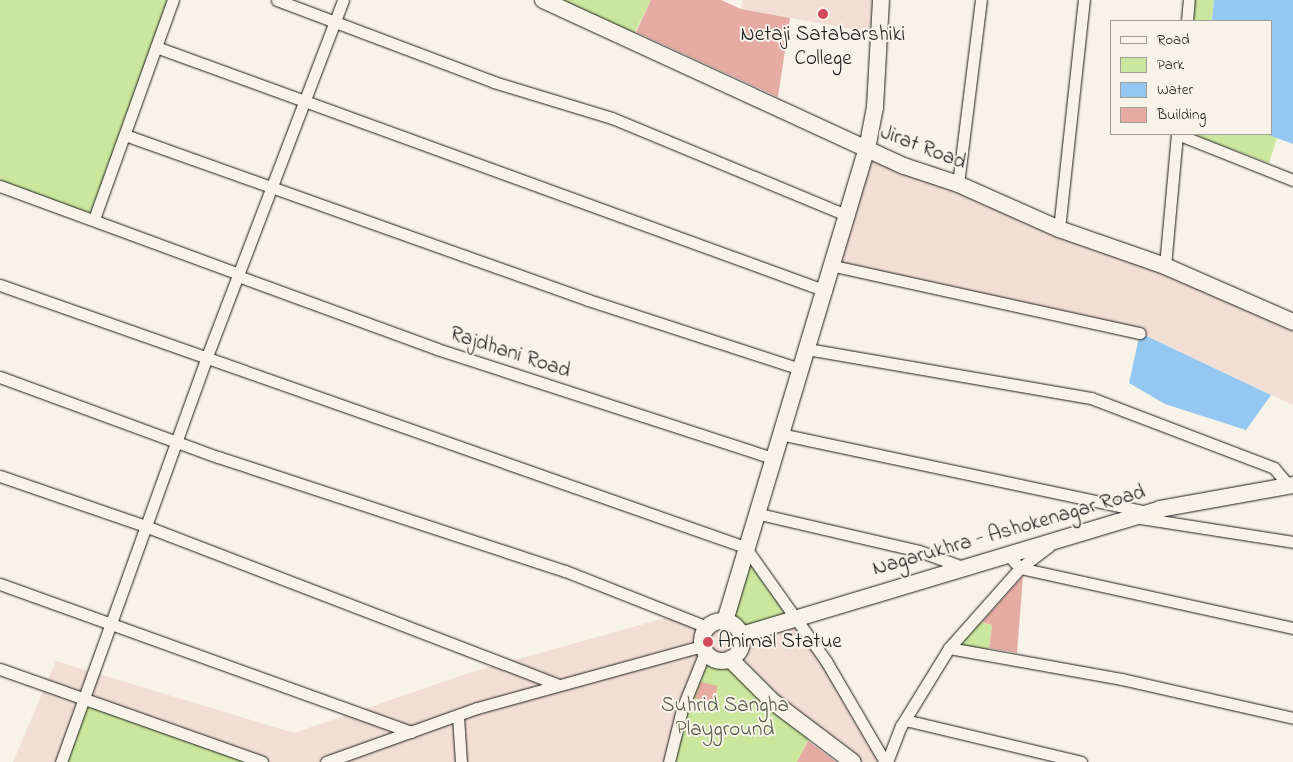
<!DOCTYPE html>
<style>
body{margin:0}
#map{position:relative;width:1293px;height:762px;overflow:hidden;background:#f7f3e8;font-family:"Indie Flower",sans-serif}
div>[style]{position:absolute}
.built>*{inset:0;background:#f2ded4}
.green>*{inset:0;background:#cbe79e}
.water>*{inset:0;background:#94c7f1}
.building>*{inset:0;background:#e6aca4}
.roads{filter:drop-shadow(0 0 1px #1c1c1c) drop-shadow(0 0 1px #1c1c1c)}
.street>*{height:11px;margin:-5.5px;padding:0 5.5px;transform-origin:5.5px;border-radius:5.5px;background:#f7f3e8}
.secondary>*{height:16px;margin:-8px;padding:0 8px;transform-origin:8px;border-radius:8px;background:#f7f3e8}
.secondary>.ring{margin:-8px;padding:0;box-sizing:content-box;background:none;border:16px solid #f7f3e8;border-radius:50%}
.dots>*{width:14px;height:14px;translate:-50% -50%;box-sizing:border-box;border:2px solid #f7f3e8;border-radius:50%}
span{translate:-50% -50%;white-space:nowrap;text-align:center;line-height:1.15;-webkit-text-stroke:4px #f7f3e8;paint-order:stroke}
.poi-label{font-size:21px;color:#1c1c1c}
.left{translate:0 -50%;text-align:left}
.street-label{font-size:21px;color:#1c1c1c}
.park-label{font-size:21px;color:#515943}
.legend{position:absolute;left:1110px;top:20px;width:162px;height:115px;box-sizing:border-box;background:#f7f3e8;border:1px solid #9f9d96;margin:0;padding:6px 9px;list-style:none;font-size:15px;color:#1c1c1c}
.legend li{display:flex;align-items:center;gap:10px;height:25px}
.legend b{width:25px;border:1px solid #9f9d96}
</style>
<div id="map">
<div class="built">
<i style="clip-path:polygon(743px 0,881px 0,880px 34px,741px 9px)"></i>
<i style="clip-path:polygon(867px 149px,1293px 322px,1293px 405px,1140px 333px,834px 266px)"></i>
<i style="clip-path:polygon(676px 615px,748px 633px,794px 619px,885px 762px,853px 762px,807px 729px,709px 762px,13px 762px,56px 661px,294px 733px,472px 672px)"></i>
</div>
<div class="green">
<i style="clip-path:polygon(0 0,173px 0,94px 219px,0 186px)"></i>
<i style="clip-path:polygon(543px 0,651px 0,631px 40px)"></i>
<i style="clip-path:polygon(1189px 0,1214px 0,1212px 21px,1187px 21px)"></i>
<i style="clip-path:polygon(1191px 134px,1266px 134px,1277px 138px,1269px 163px)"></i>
<i style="clip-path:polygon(745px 547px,794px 619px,741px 635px,725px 621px)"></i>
<i style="clip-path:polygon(973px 620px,992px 625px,988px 654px,949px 648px)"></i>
<i style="clip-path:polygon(705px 652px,723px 660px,812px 733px,797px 762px,669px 762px)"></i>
<i style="clip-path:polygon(85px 698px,247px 755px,243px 762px,61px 762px)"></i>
</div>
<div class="water">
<i style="clip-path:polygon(1214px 0,1293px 0,1293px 144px,1266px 134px,1272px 134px,1272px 21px,1212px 21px)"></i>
<i style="clip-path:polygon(1140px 333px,1271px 395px,1246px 430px,1165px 404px,1129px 383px)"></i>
</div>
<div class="building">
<i style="clip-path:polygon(651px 0,721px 0,741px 9px,790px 18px,778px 97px,636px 32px)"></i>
<i style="clip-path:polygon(1023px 576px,1017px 653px,989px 648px,992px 625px,982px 622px)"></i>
<i style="clip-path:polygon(701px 682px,717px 686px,716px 703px,695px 698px)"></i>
<i style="clip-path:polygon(808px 741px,836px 762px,797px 762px)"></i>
</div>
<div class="roads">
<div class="street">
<i style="left:277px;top:0;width:232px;rotate:20.7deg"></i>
<i style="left:494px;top:82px;width:123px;rotate:17deg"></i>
<i style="left:612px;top:118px;width:256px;rotate:22.5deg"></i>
<i style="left:1187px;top:21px;width:21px;rotate:-85deg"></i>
<i style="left:156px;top:47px;width:713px;rotate:20.01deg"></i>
<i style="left:1177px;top:134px;width:125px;rotate:21.6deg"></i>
<i style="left:125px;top:135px;width:492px;rotate:19.6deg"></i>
<i style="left:588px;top:300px;width:223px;rotate:18deg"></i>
<i style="left:958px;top:184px;width:185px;rotate:-82.9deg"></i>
<i style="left:0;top:186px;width:255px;rotate:20.2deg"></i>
<i style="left:94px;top:219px;width:233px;rotate:-70.2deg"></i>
<i style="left:1059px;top:229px;width:230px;rotate:-83.8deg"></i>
<i style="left:834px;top:266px;width:313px;rotate:12.4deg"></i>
<i style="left:1165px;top:266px;width:133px;rotate:-84.8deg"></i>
<i style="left:238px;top:276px;width:212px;rotate:20.1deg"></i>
<i style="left:437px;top:349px;width:352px;rotate:18deg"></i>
<i style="left:0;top:285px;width:790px;rotate:19.38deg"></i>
<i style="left:745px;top:547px;width:140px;rotate:54.6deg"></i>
<i style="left:826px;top:661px;width:117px;rotate:59.7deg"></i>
<i style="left:807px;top:349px;width:288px;rotate:9.8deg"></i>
<i style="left:1091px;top:398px;width:196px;rotate:20.9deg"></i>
<i style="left:1274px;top:468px;width:23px;rotate:50deg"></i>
<i style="left:0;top:377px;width:232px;rotate:20.2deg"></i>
<i style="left:218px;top:457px;width:365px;rotate:18.2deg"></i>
<i style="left:565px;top:571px;width:153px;rotate:21.5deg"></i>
<i style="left:780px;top:434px;width:376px;rotate:12deg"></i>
<i style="left:0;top:476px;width:153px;rotate:19deg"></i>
<i style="left:145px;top:526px;width:441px;rotate:21deg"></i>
<i style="left:755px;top:513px;width:168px;rotate:13deg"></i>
<i style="left:919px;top:551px;width:47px;rotate:20deg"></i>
<i style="left:1134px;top:517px;width:161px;rotate:8.9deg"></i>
<i style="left:1009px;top:556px;width:16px;rotate:47deg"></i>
<i style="left:1020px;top:568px;width:280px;rotate:12.4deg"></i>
<i style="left:0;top:584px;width:437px;rotate:19.8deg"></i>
<i style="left:949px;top:648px;width:107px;rotate:-48.4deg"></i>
<i style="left:1020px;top:568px;width:36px;rotate:-37deg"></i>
<i style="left:0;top:669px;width:278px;rotate:19.5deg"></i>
<i style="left:458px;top:716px;width:46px;rotate:86.3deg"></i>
<i style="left:905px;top:720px;width:181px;rotate:13.4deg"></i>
<i style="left:61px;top:762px;width:428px;rotate:-70.2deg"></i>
<i style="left:206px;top:359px;width:384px;rotate:-69.1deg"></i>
<i style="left:326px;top:762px;width:160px;rotate:-19.7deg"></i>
<i style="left:477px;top:708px;width:233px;rotate:-15.4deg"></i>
<i style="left:669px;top:762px;width:55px;rotate:-76.2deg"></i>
<i style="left:682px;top:709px;width:61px;rotate:-68deg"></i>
<i style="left:887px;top:762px;width:39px;rotate:-69deg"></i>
<i style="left:901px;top:726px;width:92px;rotate:-58.4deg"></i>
<i style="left:949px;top:648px;width:176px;rotate:10.2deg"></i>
<i style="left:1122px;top:679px;width:175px;rotate:12.8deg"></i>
</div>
<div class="secondary">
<i style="left:543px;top:0;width:397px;rotate:24.7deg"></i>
<i style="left:904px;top:166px;width:57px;rotate:18.4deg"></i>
<i style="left:958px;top:184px;width:111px;rotate:24deg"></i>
<i style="left:1059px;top:229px;width:112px;rotate:19.2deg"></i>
<i style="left:1165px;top:266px;width:140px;rotate:23.6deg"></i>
<i style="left:725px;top:621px;width:493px;rotate:-73.3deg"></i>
<i style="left:867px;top:149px;width:43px;rotate:-79.2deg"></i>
<i style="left:875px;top:107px;width:107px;rotate:-86.8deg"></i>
<i class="ring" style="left:702px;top:621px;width:24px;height:24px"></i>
<i style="left:741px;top:635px;width:438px;rotate:-16.7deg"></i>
<i style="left:1160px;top:509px;width:135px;rotate:-10.2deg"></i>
<i style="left:730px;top:659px;width:59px;rotate:45deg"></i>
<i style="left:772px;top:701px;width:101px;rotate:37deg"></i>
</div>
</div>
<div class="dots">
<i style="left:823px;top:14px;background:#d1495b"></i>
<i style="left:708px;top:642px;background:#d1495b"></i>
</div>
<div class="poi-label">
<span style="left:823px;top:47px">Netaji Satabarshiki<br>College</span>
<span class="left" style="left:718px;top:642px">Animal Statue</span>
</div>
<div class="street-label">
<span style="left:923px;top:148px;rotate:21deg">Jirat Road</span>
<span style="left:510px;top:353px;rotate:18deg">Rajdhani Road</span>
<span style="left:1009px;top:531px;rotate:-16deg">Nagarukhra - Ashokenagar Road</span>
</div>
<div class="park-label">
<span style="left:725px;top:718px">Suhrid Sangha<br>Playground</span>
</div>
<ul class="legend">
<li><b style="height:6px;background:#f7f3e8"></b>Road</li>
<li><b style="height:14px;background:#cbe79e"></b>Park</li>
<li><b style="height:14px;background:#94c7f1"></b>Water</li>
<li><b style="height:14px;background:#e6aca4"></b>Building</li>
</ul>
</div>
